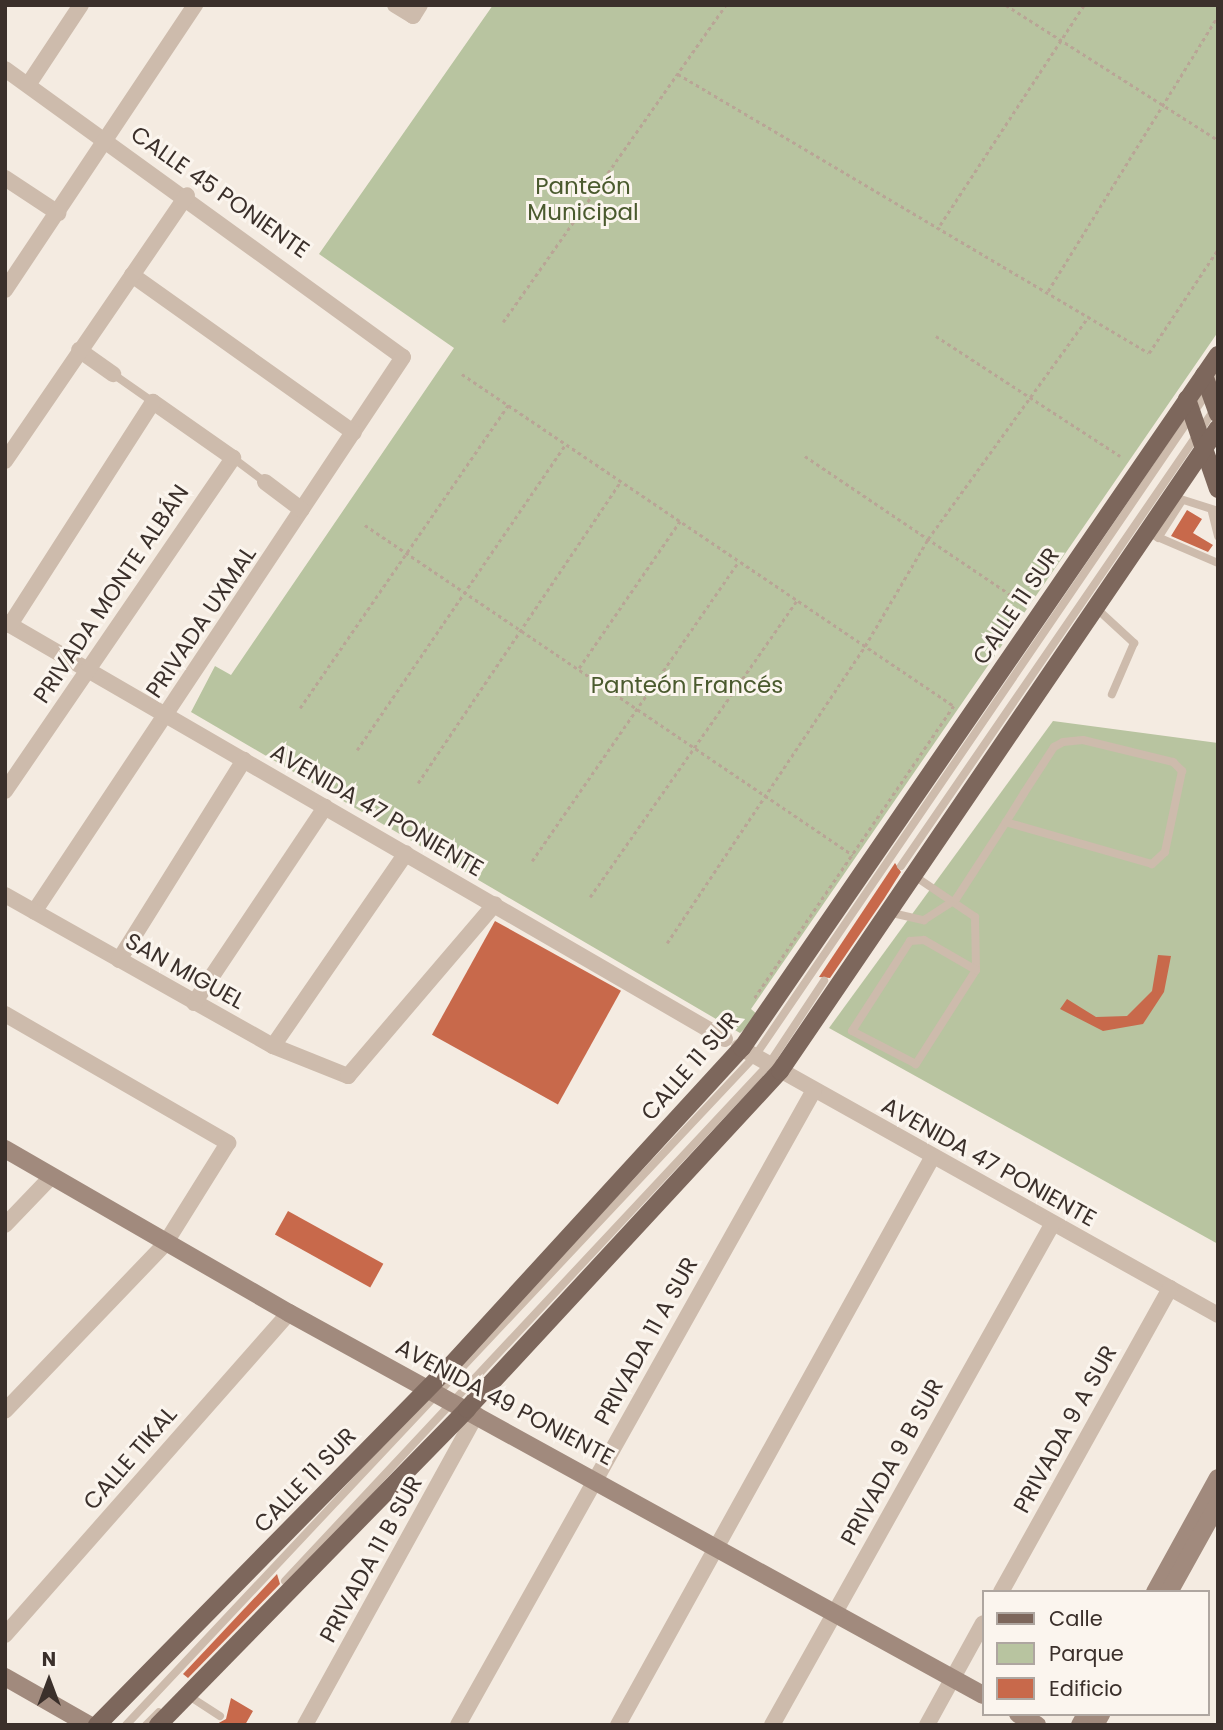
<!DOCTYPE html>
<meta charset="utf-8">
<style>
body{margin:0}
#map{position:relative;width:1223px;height:1730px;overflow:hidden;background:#f4ebe1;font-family:Poppins,sans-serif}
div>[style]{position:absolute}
.green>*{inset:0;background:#b8c4a0}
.building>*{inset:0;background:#c8694b;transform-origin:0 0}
.path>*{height:2.5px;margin-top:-1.25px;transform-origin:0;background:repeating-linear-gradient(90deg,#b9a596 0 3.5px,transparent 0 7px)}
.lane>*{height:8px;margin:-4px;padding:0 4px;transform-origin:4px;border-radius:4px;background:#cdbbac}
.street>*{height:16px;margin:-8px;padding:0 8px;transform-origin:8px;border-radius:8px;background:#cdbbac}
.secondary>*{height:18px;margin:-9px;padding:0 9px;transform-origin:9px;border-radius:9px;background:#a18a7d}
.primary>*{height:18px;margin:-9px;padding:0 9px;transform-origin:9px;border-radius:9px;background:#7d675c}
span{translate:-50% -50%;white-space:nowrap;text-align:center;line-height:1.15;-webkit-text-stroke:6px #fbf5ee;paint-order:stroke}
.park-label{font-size:23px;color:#4a5a2e}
.street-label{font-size:23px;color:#3b302b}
.frame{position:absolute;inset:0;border:7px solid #3b302b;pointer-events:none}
.legend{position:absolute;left:982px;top:1590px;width:228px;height:126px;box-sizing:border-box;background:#fbf5ee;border:2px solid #aea6a0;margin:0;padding:9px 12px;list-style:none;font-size:21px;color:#3b302b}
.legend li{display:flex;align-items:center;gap:14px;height:35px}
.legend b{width:35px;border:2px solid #aea6a0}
.north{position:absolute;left:14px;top:1646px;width:70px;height:70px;-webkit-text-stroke:5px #fbf5ee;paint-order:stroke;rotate:0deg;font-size:19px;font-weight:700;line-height:28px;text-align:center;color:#3b302b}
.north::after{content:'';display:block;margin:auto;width:24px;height:32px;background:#3b302b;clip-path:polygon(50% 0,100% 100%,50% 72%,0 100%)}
</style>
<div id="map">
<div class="green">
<i style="clip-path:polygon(493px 5px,1218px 5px,1218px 332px,751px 1009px,759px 1016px,740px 1033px,191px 712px,215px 666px,231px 675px,454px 348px,319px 254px)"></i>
<i style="clip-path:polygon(1053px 721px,1218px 743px,1218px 1244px,829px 1028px)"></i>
</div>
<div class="building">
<i style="clip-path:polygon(1187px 510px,1202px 519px,1193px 533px,1213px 545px,1208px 552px,1171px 536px)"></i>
<i style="clip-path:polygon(895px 863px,901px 872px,884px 899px,830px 978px,819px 977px)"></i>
<i style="left:495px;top:921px;width:144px;height:130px;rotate:29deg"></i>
<i style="clip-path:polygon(1158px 955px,1171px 956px,1164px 992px,1143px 1024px,1103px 1031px,1060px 1009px,1067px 999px,1096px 1017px,1127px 1016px,1152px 991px)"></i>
<i style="left:288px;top:1211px;width:109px;height:27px;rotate:29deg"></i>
<i style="clip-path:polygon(277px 1574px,280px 1584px,188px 1678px,183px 1674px)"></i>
<i style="clip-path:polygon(231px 1698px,253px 1711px,245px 1725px,215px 1725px,226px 1719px)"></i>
</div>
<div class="path">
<i style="left:1006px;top:5px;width:251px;rotate:32.5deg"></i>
<i style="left:678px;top:74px;width:547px;rotate:30.64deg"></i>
<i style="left:1149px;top:353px;width:125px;rotate:-56.4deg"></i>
<i style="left:940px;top:225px;width:263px;rotate:-56.8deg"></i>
<i style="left:1048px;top:291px;width:323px;rotate:-58.3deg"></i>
<i style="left:503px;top:322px;width:388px;rotate:-54.9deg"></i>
<i style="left:936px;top:336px;width:220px;rotate:33.1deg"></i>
<i style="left:462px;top:374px;width:594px;rotate:34.01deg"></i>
<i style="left:954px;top:706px;width:355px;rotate:124.3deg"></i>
<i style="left:805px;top:456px;width:267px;rotate:34deg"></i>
<i style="left:365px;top:525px;width:589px;rotate:34.07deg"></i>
<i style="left:579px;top:668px;width:178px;rotate:-55.5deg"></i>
<i style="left:300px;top:708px;width:368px;rotate:-55.5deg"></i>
<i style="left:357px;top:750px;width:371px;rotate:-55.7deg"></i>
<i style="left:418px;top:783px;width:364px;rotate:-56.1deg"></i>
<i style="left:532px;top:861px;width:364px;rotate:-55.4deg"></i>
<i style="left:590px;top:897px;width:362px;rotate:-55.1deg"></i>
<i style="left:667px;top:943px;width:357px;rotate:-56.3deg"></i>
<i style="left:865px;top:646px;width:124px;rotate:-59.5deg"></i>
<i style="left:928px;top:539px;width:275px;rotate:-54.2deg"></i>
</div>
<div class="lane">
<i style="left:113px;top:374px;width:49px;rotate:35deg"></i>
<i style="left:233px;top:458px;width:40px;rotate:37deg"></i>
<i style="left:1171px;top:496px;width:49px;rotate:17.7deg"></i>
<i style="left:1212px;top:512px;width:25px;rotate:76deg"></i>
<i style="left:1146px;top:532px;width:78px;rotate:23.3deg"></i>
<i style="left:1158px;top:538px;width:43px;rotate:-57.4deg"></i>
<i style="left:1096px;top:608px;width:52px;rotate:42.6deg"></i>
<i style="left:1134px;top:643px;width:56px;rotate:113.3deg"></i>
<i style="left:901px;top:866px;width:553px;rotate:-55.53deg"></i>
<i style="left:913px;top:875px;width:75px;rotate:34.1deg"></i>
<i style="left:975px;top:917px;width:53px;rotate:88.9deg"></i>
<i style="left:976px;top:970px;width:112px;rotate:122.6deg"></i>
<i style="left:916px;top:1064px;width:72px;rotate:-152.7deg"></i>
<i style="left:852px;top:1031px;width:107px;rotate:-57.2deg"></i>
<i style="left:910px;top:941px;width:14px;rotate:-4deg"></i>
<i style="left:924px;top:940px;width:60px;rotate:30deg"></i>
<i style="left:888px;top:912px;width:37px;rotate:13deg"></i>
<i style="left:924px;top:920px;width:38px;rotate:-33deg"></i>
<i style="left:956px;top:899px;width:92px;rotate:-57deg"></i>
<i style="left:1006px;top:822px;width:34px;rotate:-58deg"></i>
<i style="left:1024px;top:793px;width:55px;rotate:-56.9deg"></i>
<i style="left:1054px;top:747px;width:10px;rotate:-29deg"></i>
<i style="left:1063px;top:742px;width:20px;rotate:-6deg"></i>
<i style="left:1083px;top:740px;width:93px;rotate:13.7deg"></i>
<i style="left:1173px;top:762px;width:13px;rotate:45deg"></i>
<i style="left:1182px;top:771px;width:83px;rotate:101.9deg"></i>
<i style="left:1165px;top:852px;width:18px;rotate:137deg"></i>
<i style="left:1152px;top:864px;width:152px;rotate:-164deg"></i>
<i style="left:285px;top:1581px;width:708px;rotate:-46.89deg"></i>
<i style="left:769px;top:1064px;width:100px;rotate:-56.5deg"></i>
<i style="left:189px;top:1696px;width:37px;rotate:33deg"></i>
<i style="left:126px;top:1725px;width:918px;rotate:-46.77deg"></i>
<i style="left:755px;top:1056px;width:822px;rotate:-55.71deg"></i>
<i style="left:146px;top:1725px;width:18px;rotate:-45deg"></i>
</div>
<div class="street">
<i style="left:395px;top:5px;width:21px;rotate:31deg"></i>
<i style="left:413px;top:16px;width:13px;rotate:-58deg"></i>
<i style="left:5px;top:69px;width:491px;rotate:35.9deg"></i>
<i style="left:403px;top:357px;width:666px;rotate:123.62deg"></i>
<i style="left:28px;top:85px;width:96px;rotate:-56.5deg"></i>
<i style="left:5px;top:178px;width:64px;rotate:33.4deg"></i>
<i style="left:132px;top:275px;width:272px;rotate:35.4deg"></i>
<i style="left:5px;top:290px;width:343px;rotate:-56.3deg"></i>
<i style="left:79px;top:350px;width:42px;rotate:35.2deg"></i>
<i style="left:5px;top:461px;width:322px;rotate:-55.6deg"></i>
<i style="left:265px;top:482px;width:46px;rotate:37.1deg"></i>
<i style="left:5px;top:622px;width:832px;rotate:30.08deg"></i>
<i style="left:5px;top:791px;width:404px;rotate:-55.6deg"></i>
<i style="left:233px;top:458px;width:98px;rotate:-145deg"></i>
<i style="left:153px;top:402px;width:265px;rotate:122.7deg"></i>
<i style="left:5px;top:895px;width:308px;rotate:29.4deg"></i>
<i style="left:273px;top:1046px;width:81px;rotate:21.8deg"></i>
<i style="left:348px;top:1076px;width:226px;rotate:-49.5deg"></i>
<i style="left:119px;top:960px;width:236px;rotate:-58deg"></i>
<i style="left:194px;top:1003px;width:236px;rotate:-56.2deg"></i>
<i style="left:5px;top:1014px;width:258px;rotate:30deg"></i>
<i style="left:228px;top:1143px;width:119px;rotate:122deg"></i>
<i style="left:165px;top:1244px;width:231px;rotate:133.8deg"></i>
<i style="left:273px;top:1046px;width:234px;rotate:-55.4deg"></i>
<i style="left:739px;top:1047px;width:549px;rotate:29.23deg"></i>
<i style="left:5px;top:1225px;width:68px;rotate:-46.2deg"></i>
<i style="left:1001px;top:1592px;width:348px;rotate:-60.9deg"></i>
<i style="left:5px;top:1635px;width:429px;rotate:-48.6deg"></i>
<i style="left:305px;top:1725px;width:355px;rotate:-61.1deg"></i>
<i style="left:458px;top:1725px;width:728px;rotate:-60.72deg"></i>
<i style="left:618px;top:1725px;width:650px;rotate:-61.03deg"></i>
<i style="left:772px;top:1725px;width:575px;rotate:-60.76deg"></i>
<i style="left:927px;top:1725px;width:116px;rotate:-61.2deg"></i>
</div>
<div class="secondary">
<i style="left:5px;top:1149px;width:328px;rotate:30deg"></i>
<i style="left:289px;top:1313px;width:792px;rotate:28.83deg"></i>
<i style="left:1155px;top:1592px;width:130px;rotate:-61.1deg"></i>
<i style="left:1169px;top:1592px;width:101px;rotate:-60.9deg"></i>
<i style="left:5px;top:1677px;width:97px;rotate:29.7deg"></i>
<i style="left:1018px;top:1714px;width:22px;rotate:30deg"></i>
<i style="left:1080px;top:1725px;width:13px;rotate:-61deg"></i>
<i style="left:1095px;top:1725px;width:13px;rotate:-61deg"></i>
</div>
<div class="primary">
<i style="left:1204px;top:375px;width:41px;rotate:70.3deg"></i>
<i style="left:1187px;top:399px;width:95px;rotate:71deg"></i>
<i style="left:97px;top:1725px;width:506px;rotate:-45.48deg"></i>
<i style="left:452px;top:1364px;width:429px;rotate:-47.5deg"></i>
<i style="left:742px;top:1048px;width:841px;rotate:-55.52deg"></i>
<i style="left:158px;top:1725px;width:442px;rotate:-45.6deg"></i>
<i style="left:467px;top:1409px;width:461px;rotate:-47.2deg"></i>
<i style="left:780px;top:1071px;width:778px;rotate:-55.74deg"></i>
</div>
<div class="park-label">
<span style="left:583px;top:199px">Panteón<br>Municipal</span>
<span style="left:687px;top:685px">Panteón Francés</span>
</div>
<div class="street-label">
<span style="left:220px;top:192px;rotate:35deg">CALLE 45 PONIENTE</span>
<span style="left:111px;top:594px;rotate:-56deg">PRIVADA MONTE ALBÁN</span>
<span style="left:1016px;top:606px;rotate:-56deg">CALLE 11 SUR</span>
<span style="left:201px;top:622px;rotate:-56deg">PRIVADA UXMAL</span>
<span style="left:377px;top:810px;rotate:30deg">AVENIDA 47 PONIENTE</span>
<span style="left:185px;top:971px;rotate:29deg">SAN MIGUEL</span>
<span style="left:690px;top:1066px;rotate:-49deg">CALLE 11 SUR</span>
<span style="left:989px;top:1162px;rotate:29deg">AVENIDA 47 PONIENTE</span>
<span style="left:646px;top:1341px;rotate:-61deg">PRIVADA 11 A SUR</span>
<span style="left:505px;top:1402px;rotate:28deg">AVENIDA 49 PONIENTE</span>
<span style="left:1065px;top:1429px;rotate:-61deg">PRIVADA 9 A SUR</span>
<span style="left:130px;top:1458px;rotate:-49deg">CALLE TIKAL</span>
<span style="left:892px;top:1462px;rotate:-61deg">PRIVADA 9 B SUR</span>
<span style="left:305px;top:1480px;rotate:-46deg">CALLE 11 SUR</span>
<span style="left:371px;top:1559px;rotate:-61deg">PRIVADA 11 B SUR</span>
</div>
<div class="frame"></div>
<ul class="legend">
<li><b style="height:9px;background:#7d675c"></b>Calle</li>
<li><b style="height:19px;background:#b8c4a0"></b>Parque</li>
<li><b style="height:19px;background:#c8694b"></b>Edificio</li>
</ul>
<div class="north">N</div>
</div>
